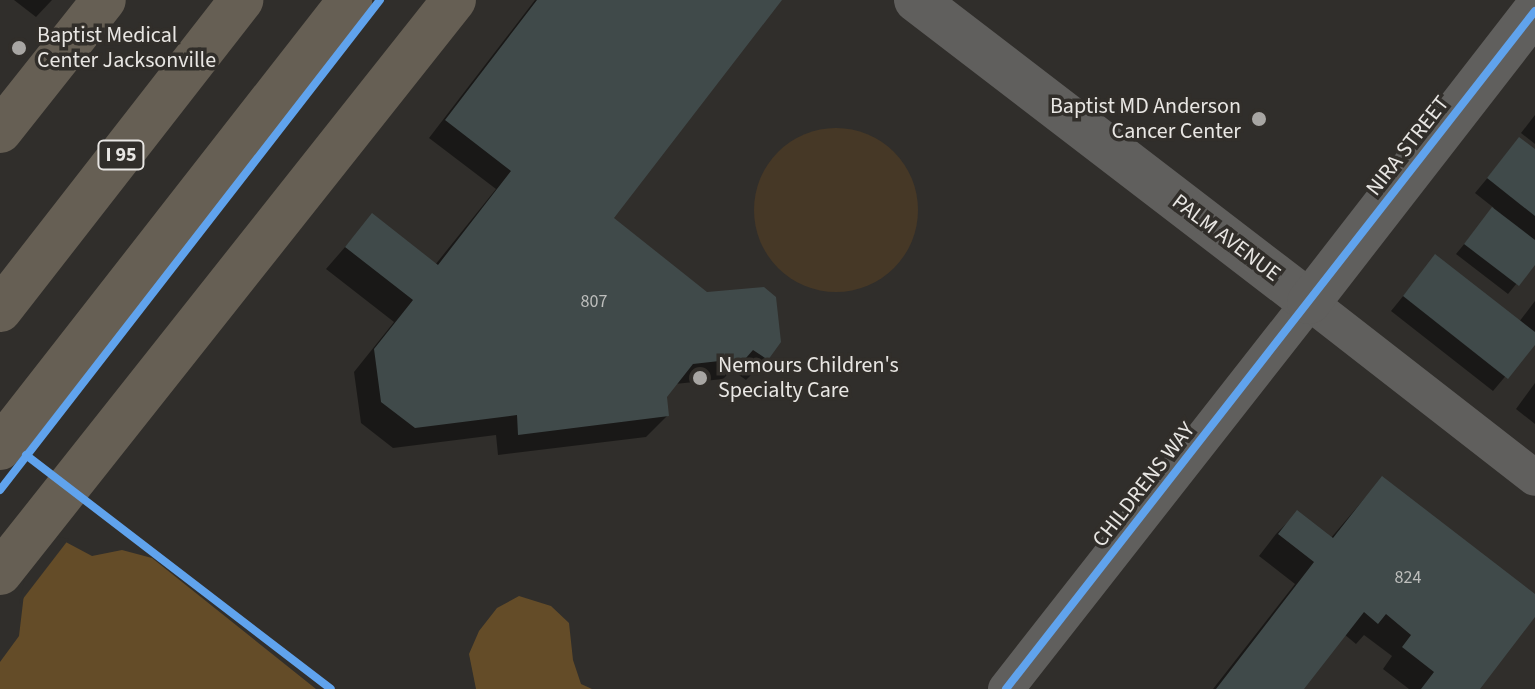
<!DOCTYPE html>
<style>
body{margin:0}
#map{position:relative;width:1535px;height:689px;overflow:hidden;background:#302e2b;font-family:"Source Sans 3",sans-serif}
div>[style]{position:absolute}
.green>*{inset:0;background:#463826}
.round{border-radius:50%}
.water>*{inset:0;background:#644c28}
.pier>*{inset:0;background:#302e2b}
.shadow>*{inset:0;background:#0007}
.building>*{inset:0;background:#404a4a}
.minor>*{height:36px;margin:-18px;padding:0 18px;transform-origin:18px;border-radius:18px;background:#605f5d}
.tertiary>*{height:44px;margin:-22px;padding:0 22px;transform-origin:22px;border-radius:22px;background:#605f5d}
.motorway>*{height:44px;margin:-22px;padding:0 22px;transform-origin:22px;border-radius:22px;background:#665f54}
.cycleway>*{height:8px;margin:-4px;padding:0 4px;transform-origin:4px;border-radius:4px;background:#60a3ed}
.dots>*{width:22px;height:22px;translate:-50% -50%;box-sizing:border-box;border:4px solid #312e2a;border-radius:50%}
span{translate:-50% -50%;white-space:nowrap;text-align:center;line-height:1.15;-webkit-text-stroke:7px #312e2a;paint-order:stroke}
.number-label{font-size:18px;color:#bebfbd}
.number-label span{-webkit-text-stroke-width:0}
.shield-label span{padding:2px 6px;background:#312e2a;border:2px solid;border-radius:6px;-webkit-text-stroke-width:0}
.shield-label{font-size:20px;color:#e8e6e3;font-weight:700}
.poi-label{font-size:22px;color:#e8e6e3}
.left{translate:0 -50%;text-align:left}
.right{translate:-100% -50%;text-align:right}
.street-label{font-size:22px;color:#e8e6e3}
</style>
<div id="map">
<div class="green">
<i class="round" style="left:754px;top:128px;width:164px;height:164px"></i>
</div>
<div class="water">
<i style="clip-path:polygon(62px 540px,92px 556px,122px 550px,152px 558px,316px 689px,0 689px,0 662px,19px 636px,24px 594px)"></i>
<i style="clip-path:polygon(519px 596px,551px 606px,569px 623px,573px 660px,581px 684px,592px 689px,476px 689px,469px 654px,479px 631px,497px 608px)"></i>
</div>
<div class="pier">
<i style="clip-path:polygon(54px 536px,69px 539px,19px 604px,27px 568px)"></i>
</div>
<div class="shadow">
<i style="clip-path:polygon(14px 0,52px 0,36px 17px)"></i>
<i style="clip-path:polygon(535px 0,779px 0,606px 226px,767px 359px,746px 380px,732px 370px,723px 379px,675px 384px,665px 396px,667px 416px,646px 437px,498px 455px,496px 435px,393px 448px,361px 423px,354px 372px,394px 322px,326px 269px,372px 216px,435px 265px,496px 189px,429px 138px)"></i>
<i style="clip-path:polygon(1535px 115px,1535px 144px,1521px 133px)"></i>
<i style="clip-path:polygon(1519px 140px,1535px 152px,1535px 261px,1508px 294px,1456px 254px,1494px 208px,1475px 193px)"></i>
<i style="clip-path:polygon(1435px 257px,1519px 322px,1535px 301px,1535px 341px,1493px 391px,1391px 311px)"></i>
<i style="clip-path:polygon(1535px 383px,1535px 424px,1516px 409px)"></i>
<i style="clip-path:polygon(1382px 478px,1535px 596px,1535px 614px,1477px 689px,1409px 689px,1383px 669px,1392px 656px,1364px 635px,1356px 644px,1344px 634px,1301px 689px,1213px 689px,1295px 584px,1259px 556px,1276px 534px,1297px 513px,1330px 539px)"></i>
</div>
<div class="building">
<i style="clip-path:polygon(537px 0,782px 0,614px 218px,707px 292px,764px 287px,776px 297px,781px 342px,768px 360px,753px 350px,746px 358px,693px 364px,667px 397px,669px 416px,518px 435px,517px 415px,415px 428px,381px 402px,374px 349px,413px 300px,345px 247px,372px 213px,438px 265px,511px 171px,445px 120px)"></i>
<i style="clip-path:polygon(1519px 137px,1535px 149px,1535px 216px,1487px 178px)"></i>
<i style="clip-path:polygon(1492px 207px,1535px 240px,1535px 265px,1519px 286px,1464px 244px)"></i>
<i style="clip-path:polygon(1435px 254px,1535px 332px,1535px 345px,1508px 379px,1403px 296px)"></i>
<i style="clip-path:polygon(1382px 476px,1535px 594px,1535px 617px,1480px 689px,1421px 689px,1434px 672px,1402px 647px,1411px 635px,1386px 614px,1378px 624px,1364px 612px,1304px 689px,1216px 689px,1314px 562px,1278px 534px,1297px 510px,1333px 538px)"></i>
</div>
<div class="minor">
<i style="left:1006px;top:689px;width:492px;rotate:-51.9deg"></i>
<i style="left:1309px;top:302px;width:286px;rotate:37.9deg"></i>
</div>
<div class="tertiary">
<i style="left:916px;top:0;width:496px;rotate:37.5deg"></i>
<i style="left:1309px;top:302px;width:368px;rotate:-52.2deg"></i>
</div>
<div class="motorway">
<i style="left:0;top:131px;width:167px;rotate:-51.6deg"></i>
<i style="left:0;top:310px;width:393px;rotate:-52.1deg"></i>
<i style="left:0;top:448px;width:569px;rotate:-52deg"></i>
<i style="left:0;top:573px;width:731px;rotate:-51.61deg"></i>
</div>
<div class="cycleway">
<i style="left:26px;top:455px;width:384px;rotate:37.5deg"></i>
<i style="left:0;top:490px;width:620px;rotate:-52.21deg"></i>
<i style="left:1006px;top:689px;width:860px;rotate:-52.04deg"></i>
</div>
<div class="dots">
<i style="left:19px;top:48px;background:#a8a6a3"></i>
<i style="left:1259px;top:119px;background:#a8a6a3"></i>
<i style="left:700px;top:378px;background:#a8a6a3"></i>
</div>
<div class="number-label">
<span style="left:594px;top:302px">807</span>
<span style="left:1408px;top:578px">824</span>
</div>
<div class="shield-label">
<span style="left:121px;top:155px">I 95</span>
</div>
<div class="poi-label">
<span class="left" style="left:37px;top:48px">Baptist Medical<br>Center Jacksonville</span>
<span class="right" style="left:1241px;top:119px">Baptist MD Anderson<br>Cancer Center</span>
<span class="left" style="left:718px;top:378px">Nemours Children's<br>Specialty Care</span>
</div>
<div class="street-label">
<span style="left:1408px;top:146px;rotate:-52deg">NIRA STREET</span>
<span style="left:1226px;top:238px;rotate:37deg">PALM AVENUE</span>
<span style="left:1144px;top:485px;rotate:-52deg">CHILDRENS WAY</span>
</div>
</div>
